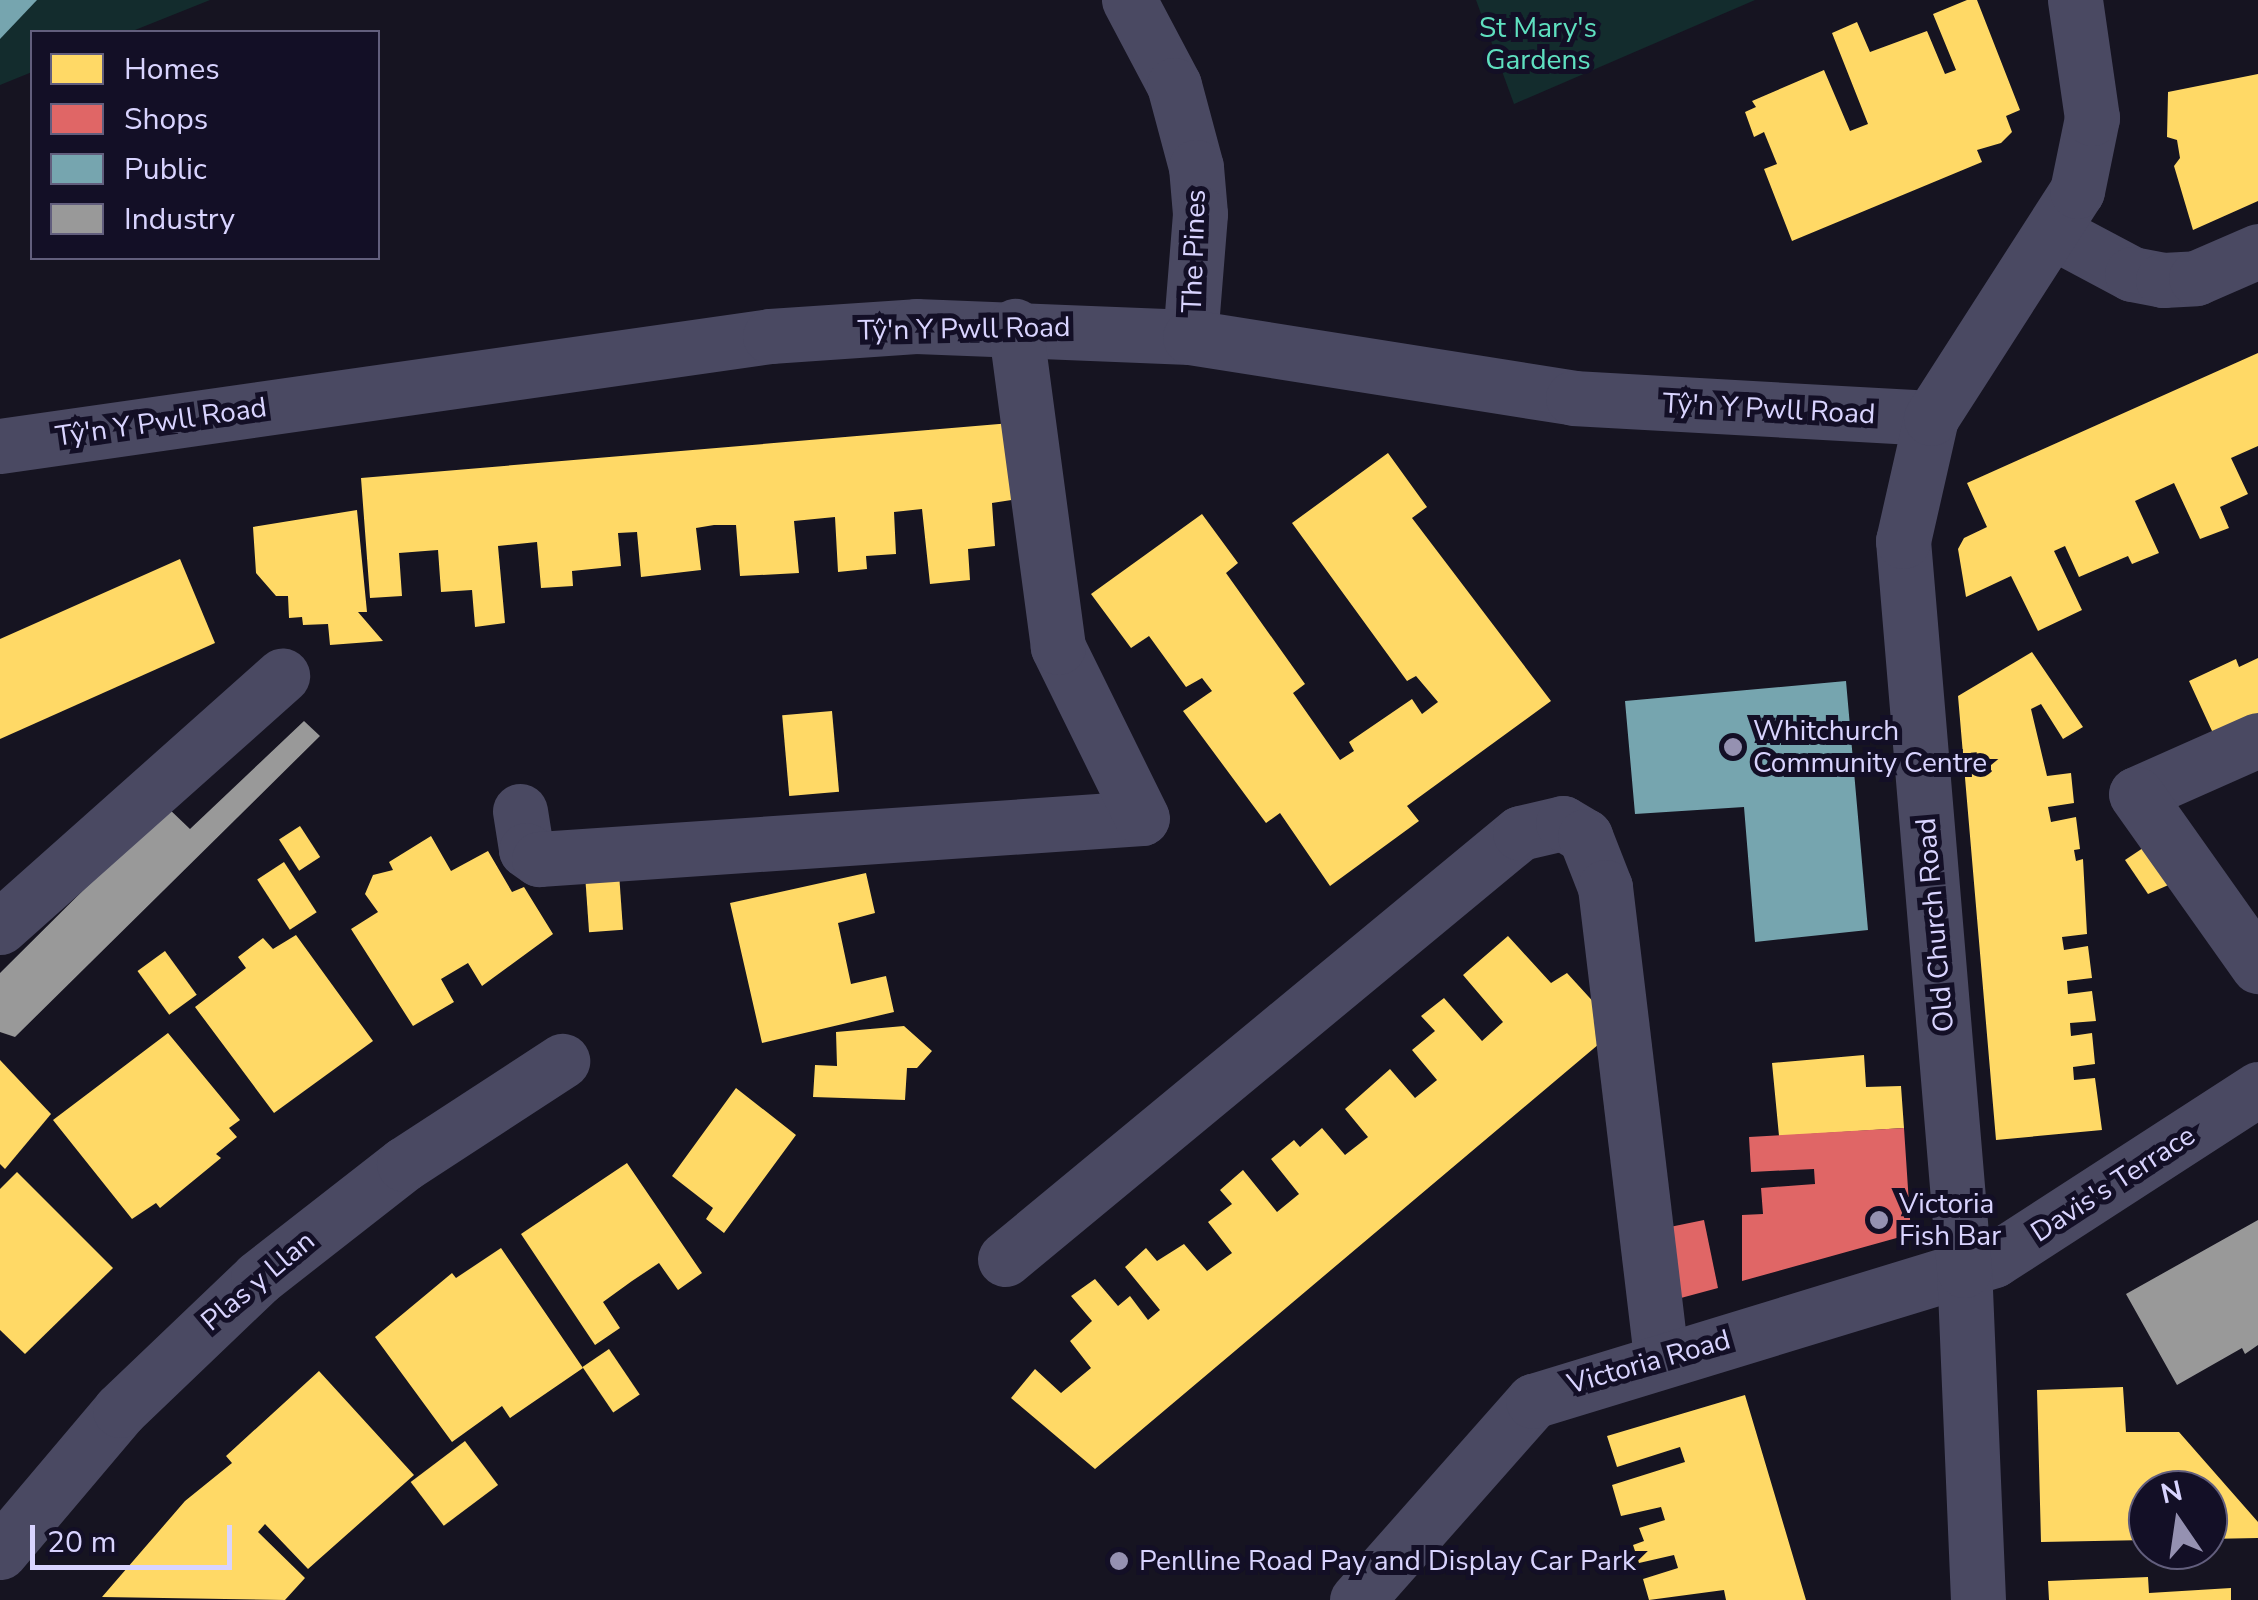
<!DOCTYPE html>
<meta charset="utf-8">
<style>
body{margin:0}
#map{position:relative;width:2258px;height:1600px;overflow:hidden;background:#161421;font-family:"Nunito Sans",sans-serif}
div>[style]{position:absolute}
.green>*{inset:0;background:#132c2d}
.homes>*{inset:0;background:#ffd966;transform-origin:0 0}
.shops>*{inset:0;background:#e06666}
.public>*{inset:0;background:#76a5af}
.industry>*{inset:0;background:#999}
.minor>*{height:55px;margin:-27.5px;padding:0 27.5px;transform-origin:27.5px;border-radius:27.5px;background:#4a4962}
.dots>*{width:28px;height:28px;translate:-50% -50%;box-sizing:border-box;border:5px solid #130f26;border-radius:50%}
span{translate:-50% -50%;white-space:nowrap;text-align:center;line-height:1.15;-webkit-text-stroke:10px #130f26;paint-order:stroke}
.park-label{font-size:28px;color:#5fe0c0}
.street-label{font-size:28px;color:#d9d4ff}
.poi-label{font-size:28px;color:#d9d4ff}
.left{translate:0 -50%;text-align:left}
.legend{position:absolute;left:30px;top:30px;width:350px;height:230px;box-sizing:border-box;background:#130f26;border:2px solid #625e7d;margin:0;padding:12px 18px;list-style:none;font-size:30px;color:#d9d4ff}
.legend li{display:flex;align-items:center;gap:20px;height:50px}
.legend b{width:50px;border:2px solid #625e7d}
.north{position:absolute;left:2128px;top:1470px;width:100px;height:100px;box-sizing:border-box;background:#130f26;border:2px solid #625e7d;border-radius:50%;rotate:347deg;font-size:28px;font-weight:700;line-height:40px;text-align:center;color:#d9d4ff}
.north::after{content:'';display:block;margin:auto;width:35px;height:45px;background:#9591b1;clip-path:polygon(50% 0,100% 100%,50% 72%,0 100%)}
.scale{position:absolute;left:30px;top:1525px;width:202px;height:45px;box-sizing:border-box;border:5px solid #d9d4ff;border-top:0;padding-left:12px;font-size:30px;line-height:35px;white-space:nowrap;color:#d9d4ff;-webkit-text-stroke:8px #130f26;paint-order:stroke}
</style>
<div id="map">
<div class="green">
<div style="clip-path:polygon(0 0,210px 0,130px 32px,32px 32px,32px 72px,0 85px)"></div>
<div style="clip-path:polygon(1476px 0,1755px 0,1514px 104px)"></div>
</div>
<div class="homes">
<div style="clip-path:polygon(1967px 0,1977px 0,2020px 110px,2006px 116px,2012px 132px,2001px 143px,1977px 150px,1982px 162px,1792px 241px,1764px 169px,1777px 164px,1764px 132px,1754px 137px,1745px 112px,1756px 107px,1752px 101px,1824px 70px,1850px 131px,1868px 124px,1832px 33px,1857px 22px,1870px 52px,1927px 31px,1945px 74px,1956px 70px,1933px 14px)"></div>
<div style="clip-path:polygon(2258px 74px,2258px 201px,2193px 230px,2174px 166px,2180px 158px,2177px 140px,2167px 137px,2168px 92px)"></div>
<div style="clip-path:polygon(2258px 353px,2258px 446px,2231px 458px,2248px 494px,2220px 507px,2229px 528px,2200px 539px,2174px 483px,2135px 501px,2159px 553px,2132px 564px,2128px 556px,2079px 577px,2065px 546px,2054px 551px,2082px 610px,2038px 631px,2011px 576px,1966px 597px,1958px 549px,1964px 538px,1987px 527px,1967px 483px)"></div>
<div style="clip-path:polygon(1011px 423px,1018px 499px,992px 503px,995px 546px,968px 549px,970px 580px,930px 584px,922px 509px,894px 512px,896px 554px,866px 556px,867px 569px,838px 572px,835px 517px,794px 521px,799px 573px,740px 576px,736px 525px,714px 525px,696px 528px,701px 570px,641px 577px,637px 532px,618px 533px,621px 566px,572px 571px,573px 586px,541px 588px,537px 542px,498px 546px,505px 623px,475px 627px,472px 590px,441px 592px,438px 550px,399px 553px,402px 596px,370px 598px,361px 478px)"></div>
<div style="clip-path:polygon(1388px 453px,1427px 507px,1412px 518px,1551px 701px,1407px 806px,1419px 821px,1330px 886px,1280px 813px,1266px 823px,1183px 711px,1212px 691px,1202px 678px,1186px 687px,1149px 636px,1131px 648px,1091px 594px,1202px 514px,1238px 563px,1226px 573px,1305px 684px,1293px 693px,1340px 760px,1354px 751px,1349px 742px,1412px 699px,1422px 714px,1438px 702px,1416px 676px,1407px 681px,1292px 523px)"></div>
<div style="clip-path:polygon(357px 510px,367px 612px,358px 612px,383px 641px,330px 645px,328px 624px,303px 625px,302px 617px,289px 618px,288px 596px,276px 596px,256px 573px,253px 527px)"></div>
<div style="clip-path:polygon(180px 559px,215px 643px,0 739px,0 639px)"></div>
<div style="clip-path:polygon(2032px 652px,2083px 727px,2063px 739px,2041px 704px,2031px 709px,2047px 776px,2071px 773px,2074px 803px,2048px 807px,2051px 822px,2076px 817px,2080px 849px,2074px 850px,2076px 861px,2083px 859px,2087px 934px,2062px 937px,2064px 950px,2088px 946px,2092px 978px,2067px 981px,2068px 994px,2092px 991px,2096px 1021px,2070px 1023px,2071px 1036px,2092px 1033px,2095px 1064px,2073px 1067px,2074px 1080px,2095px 1078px,2102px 1130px,1996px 1140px,1958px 696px)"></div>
<div style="clip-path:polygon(2258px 658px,2258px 725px,2218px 744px,2189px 681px,2236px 659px,2239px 667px)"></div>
<div style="left:832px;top:711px;width:81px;height:50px;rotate:85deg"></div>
<div style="left:300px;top:826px;width:37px;height:25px;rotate:57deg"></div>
<div style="clip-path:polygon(431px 836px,451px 871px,488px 851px,512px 892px,524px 887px,553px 934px,482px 986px,468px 963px,441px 979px,454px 1002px,413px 1026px,351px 929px,378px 912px,365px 894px,373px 875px,393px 870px,389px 862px)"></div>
<div style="clip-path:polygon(2155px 840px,2182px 879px,2148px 894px,2125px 860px)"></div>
<div style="left:284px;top:862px;width:60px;height:32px;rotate:57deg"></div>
<div style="left:619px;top:873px;width:57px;height:34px;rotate:86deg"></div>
<div style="clip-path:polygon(866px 873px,875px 913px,838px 923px,851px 984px,886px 976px,894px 1012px,762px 1043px,730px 903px)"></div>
<div style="clip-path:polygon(296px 935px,373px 1041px,274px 1113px,195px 1007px,246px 968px,238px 957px,263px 938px,273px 949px)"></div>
<div style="clip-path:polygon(1508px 936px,1551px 983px,1567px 973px,1609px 1019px,1612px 1033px,1095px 1469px,1011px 1398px,1035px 1369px,1061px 1393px,1091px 1368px,1070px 1341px,1092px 1321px,1071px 1296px,1095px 1279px,1118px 1306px,1130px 1296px,1148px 1320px,1160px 1310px,1125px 1267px,1146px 1248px,1157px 1261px,1184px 1244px,1207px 1271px,1232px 1253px,1208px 1222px,1232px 1204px,1220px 1190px,1243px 1170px,1277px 1212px,1299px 1194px,1271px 1159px,1294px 1140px,1300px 1147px,1322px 1128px,1345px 1155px,1368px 1137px,1345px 1109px,1390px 1069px,1415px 1098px,1437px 1080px,1412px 1050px,1435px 1031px,1421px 1016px,1444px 998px,1482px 1041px,1503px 1022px,1463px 975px)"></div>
<div style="left:165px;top:951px;width:54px;height:34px;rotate:54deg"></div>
<div style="clip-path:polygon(904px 1026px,932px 1051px,917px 1068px,907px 1068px,905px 1100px,813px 1097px,815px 1065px,837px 1066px,836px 1032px)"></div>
<div style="clip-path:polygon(168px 1033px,240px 1120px,229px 1128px,237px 1137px,216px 1154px,221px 1158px,160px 1208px,156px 1203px,132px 1219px,53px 1120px)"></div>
<div style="clip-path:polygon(1864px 1055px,1866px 1087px,1901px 1086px,1904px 1128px,1779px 1136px,1772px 1063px)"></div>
<div style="clip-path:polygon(0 1060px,51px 1114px,5px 1169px,0 1164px)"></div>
<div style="clip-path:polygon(736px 1088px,796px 1135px,724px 1233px,706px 1219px,713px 1208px,672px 1176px)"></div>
<div style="clip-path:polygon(627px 1163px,702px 1273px,678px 1290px,659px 1263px,632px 1281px,603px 1302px,620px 1328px,595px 1345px,521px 1234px)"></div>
<div style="clip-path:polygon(17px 1172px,113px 1268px,25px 1354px,0 1330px,0 1189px)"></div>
<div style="clip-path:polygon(501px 1248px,583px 1368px,510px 1418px,502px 1406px,452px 1442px,375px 1337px,452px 1273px,456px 1278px)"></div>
<div style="left:609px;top:1349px;width:55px;height:32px;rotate:56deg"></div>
<div style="clip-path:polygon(319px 1371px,414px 1475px,308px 1569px,265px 1524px,258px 1532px,305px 1578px,285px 1600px,102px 1597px,185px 1501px,232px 1463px,226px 1456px)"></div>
<div style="clip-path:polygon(2123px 1387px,2126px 1432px,2179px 1432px,2258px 1522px,2258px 1538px,2208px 1539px,2208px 1490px,2148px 1490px,2148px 1540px,2041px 1542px,2037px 1390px)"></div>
<div style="clip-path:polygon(1745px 1395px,1806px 1600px,1726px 1600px,1724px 1590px,1649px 1600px,1643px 1579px,1678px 1568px,1674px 1555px,1639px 1563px,1633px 1545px,1644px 1541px,1639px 1528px,1665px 1520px,1661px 1507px,1621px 1516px,1612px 1485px,1685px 1462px,1680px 1447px,1617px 1467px,1607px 1436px)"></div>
<div style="left:465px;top:1441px;width:55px;height:68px;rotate:53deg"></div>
<div style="clip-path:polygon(2148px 1577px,2149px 1593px,2231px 1588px,2231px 1600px,2049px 1600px,2048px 1581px)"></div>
</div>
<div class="shops">
<div style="clip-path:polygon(1904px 1128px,1911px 1234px,1742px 1281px,1742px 1215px,1763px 1214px,1761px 1188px,1815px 1184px,1814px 1169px,1751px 1172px,1749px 1137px)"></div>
<div style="clip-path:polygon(1704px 1220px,1718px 1288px,1666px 1302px,1660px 1229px)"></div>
</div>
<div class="public">
<div style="clip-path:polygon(0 0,37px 0,0 39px)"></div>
<div style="clip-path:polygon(1846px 681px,1868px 930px,1755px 942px,1744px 807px,1635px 814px,1625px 701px)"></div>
</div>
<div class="industry">
<div style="clip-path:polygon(304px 721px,320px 736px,15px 1037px,0 1032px,0 973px,167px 807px,190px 829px)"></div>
<div style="clip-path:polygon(2258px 1220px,2258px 1345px,2245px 1354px,2242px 1348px,2177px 1385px,2126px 1294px)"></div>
</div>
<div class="minor">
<div style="left:1129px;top:0;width:96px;rotate:62.1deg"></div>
<div style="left:1174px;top:85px;width:85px;rotate:75deg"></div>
<div style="left:1196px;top:167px;width:47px;rotate:85.1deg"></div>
<div style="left:1200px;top:214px;width:123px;rotate:94.6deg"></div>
<div style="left:2055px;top:233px;width:87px;rotate:28deg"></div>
<div style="left:2132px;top:274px;width:32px;rotate:11deg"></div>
<div style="left:2163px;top:280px;width:33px;rotate:-3deg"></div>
<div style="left:2196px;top:278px;width:68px;rotate:-23.5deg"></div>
<div style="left:0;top:446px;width:778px;rotate:-8.13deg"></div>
<div style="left:770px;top:336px;width:146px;rotate:-3.9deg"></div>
<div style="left:916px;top:326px;width:274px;rotate:2.3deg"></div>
<div style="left:1190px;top:337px;width:388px;rotate:9deg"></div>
<div style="left:1573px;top:398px;width:359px;rotate:3.2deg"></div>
<div style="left:2258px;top:740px;width:133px;rotate:156.1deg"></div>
<div style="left:2136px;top:794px;width:211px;rotate:54.7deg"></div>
<div style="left:520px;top:811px;width:39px;rotate:81deg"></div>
<div style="left:526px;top:850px;width:16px;rotate:35deg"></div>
<div style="left:539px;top:859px;width:604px;rotate:-3.89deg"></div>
<div style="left:1142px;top:818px;width:191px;rotate:-116.2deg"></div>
<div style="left:1058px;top:647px;width:324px;rotate:-97.6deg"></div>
<div style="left:0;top:927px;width:378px;rotate:-41.7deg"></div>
<div style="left:1005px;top:1259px;width:668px;rotate:-39.6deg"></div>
<div style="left:1520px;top:833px;width:44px;rotate:-13.1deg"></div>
<div style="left:1563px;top:823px;width:26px;rotate:31deg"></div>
<div style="left:1585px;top:836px;width:55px;rotate:68.6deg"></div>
<div style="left:1605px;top:887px;width:475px;rotate:83.2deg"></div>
<div style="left:0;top:1552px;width:186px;rotate:-49.8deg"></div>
<div style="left:120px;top:1410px;width:191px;rotate:-43.7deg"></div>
<div style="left:258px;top:1278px;width:185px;rotate:-38deg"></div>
<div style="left:404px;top:1164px;width:189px;rotate:-33.1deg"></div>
<div style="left:1357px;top:1600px;width:266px;rotate:-48.5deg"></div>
<div style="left:1533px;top:1401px;width:482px;rotate:-17deg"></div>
<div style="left:1994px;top:1260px;width:315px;rotate:-32.9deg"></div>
<div style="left:1978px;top:1600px;width:330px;rotate:-92.4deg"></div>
<div style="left:1964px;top:1270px;width:732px;rotate:-94.78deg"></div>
<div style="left:1903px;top:541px;width:126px;rotate:-77.2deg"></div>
<div style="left:1931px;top:418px;width:270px;rotate:-57.3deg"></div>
<div style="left:2077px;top:191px;width:75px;rotate:-78.4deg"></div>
<div style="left:2092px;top:118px;width:119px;rotate:-98.2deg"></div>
</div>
<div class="dots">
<div style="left:1733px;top:747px;background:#9591b1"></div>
<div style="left:1879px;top:1220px;background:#9591b1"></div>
<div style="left:1119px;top:1561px;background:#9591b1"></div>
</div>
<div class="park-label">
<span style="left:1538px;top:44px">St Mary's<br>Gardens</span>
</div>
<div class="street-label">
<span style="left:1194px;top:251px;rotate:-88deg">The Pines</span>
<span style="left:964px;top:329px;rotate:-1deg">Tŷ'n Y Pwll Road</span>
<span style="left:1769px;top:409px;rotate:3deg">Tŷ'n Y Pwll Road</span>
<span style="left:161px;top:422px;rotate:-8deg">Tŷ'n Y Pwll Road</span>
<span style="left:1935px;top:925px;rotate:-95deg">Old Church Road</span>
<span style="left:2113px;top:1184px;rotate:-33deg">Davis's Terrace</span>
<span style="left:258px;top:1281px;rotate:-40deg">Plas y Llan</span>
<span style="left:1649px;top:1362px;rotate:-16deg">Victoria Road</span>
</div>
<div class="poi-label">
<span class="left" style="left:1753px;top:747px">Whitchurch<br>Community Centre</span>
<span class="left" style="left:1899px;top:1220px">Victoria<br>Fish Bar</span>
<span class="left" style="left:1139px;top:1561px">Penlline Road Pay and Display Car Park</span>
</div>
<ul class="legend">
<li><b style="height:28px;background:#ffd966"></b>Homes</li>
<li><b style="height:28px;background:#e06666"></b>Shops</li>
<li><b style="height:28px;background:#76a5af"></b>Public</li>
<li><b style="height:28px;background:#999"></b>Industry</li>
</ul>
<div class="north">N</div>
<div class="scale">20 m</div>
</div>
